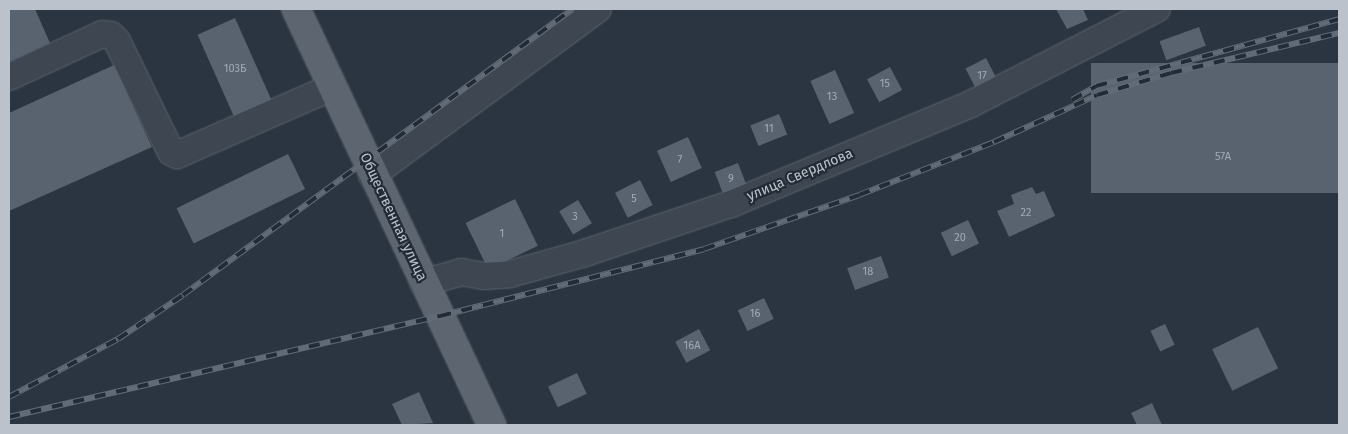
<!DOCTYPE html>
<meta charset="utf-8">
<style>
body{margin:0}
#map{position:relative;width:1348px;height:434px;overflow:hidden;background:#2a3541;font-family:"Fira Sans",sans-serif}
div>[style]{position:absolute}
.building>*{inset:0;background:#596370;transform-origin:0 0}
.roads{filter:drop-shadow(0 0 1px #5c656e) drop-shadow(0 0 1px #5c656e)}
.minor>*{height:26px;margin:-13px;padding:0 13px;transform-origin:13px;border-radius:13px;background:#3e4751}
.major>*{height:28px;margin:-14px;padding:0 14px;transform-origin:14px;border-radius:14px;background:#5d6670}
.rail>*{height:5.5px;margin-top:-2.75px;transform-origin:0;background:repeating-linear-gradient(90deg,#232c36 0 11px,#616b77 0 22px);box-sizing:border-box;border-block:1px solid #616b77}
span{translate:-50% -50%;white-space:nowrap;text-align:center;line-height:1.15;-webkit-text-stroke:4.5px #232c36;paint-order:stroke}
.number-label{font-size:11px;color:#a2aab4}
.number-label span{-webkit-text-stroke-width:0}
.street-label{font-size:14px;color:#bbc2cb}
.frame{position:absolute;inset:0;border:10px solid #bbc2cb;pointer-events:none}
</style>
<div id="map">
<div class="building">
<div style="clip-path:polygon(9px 9px,35px 9px,50px 43px,9px 62px)"></div>
<div style="clip-path:polygon(1056px 9px,1083px 9px,1088px 20px,1067px 29px)"></div>
<div style="left:235px;top:18px;width:93px;height:41px;rotate:66deg"></div>
<div style="left:1199px;top:27px;width:20px;height:42px;rotate:70deg"></div>
<div style="left:986px;top:58px;width:29px;height:23px;rotate:63deg"></div>
<div style="left:1339px;top:63px;width:130px;height:248px;rotate:90deg"></div>
<div style="clip-path:polygon(114px 65px,152px 147px,9px 211px,9px 113px)"></div>
<div style="left:890px;top:67px;width:26px;height:26px;rotate:62deg"></div>
<div style="left:835px;top:70px;width:47px;height:27px;rotate:66deg"></div>
<div style="left:779px;top:114px;width:22px;height:31px;rotate:68deg"></div>
<div style="left:688px;top:137px;width:34px;height:34px;rotate:66deg"></div>
<div style="left:288px;top:154px;width:39px;height:124px;rotate:64deg"></div>
<div style="left:738px;top:163px;width:26px;height:25px;rotate:69deg"></div>
<div style="left:640px;top:180px;width:28px;height:28px;rotate:63deg"></div>
<div style="clip-path:polygon(1032px 187px,1036px 194px,1044px 191px,1055px 216px,1009px 237px,997px 211px,1014px 204px,1011px 195px)"></div>
<div style="left:515px;top:199px;width:52px;height:55px;rotate:64deg"></div>
<div style="left:578px;top:200px;width:27px;height:22px;rotate:59deg"></div>
<div style="left:968px;top:220px;width:26px;height:30px;rotate:65deg"></div>
<div style="left:881px;top:256px;width:23px;height:36px;rotate:70deg"></div>
<div style="left:764px;top:298px;width:23px;height:29px;rotate:65deg"></div>
<div style="left:1165px;top:324px;width:23px;height:16px;rotate:65deg"></div>
<div style="left:1258px;top:327px;width:46px;height:51px;rotate:64deg"></div>
<div style="left:699px;top:329px;width:24px;height:27px;rotate:62deg"></div>
<div style="left:577px;top:373px;width:23px;height:32px;rotate:65deg"></div>
<div style="clip-path:polygon(419px 392px,433px 423px,402px 425px,392px 404px)"></div>
<div style="clip-path:polygon(1152px 403px,1162px 425px,1137px 425px,1131px 413px)"></div>
</div>
<div class="roads">
<div class="minor">
<div style="left:9px;top:77px;width:102px;rotate:-24.8deg"></div>
<div style="left:102px;top:34px;width:9px;rotate:6deg"></div>
<div style="left:111px;top:35px;width:8px;rotate:45deg"></div>
<div style="left:117px;top:41px;width:123px;rotate:64.1deg"></div>
<div style="left:171px;top:152px;width:7px;rotate:27deg"></div>
<div style="left:177px;top:155px;width:170px;rotate:-23.6deg"></div>
<div style="left:372px;top:175px;width:280px;rotate:-36.3deg"></div>
<div style="left:423px;top:283px;width:40px;rotate:-16deg"></div>
<div style="left:461px;top:272px;width:23px;rotate:10deg"></div>
<div style="left:484px;top:276px;width:26px;rotate:-4deg"></div>
<div style="left:510px;top:274px;width:78px;rotate:-15.6deg"></div>
<div style="left:585px;top:253px;width:154px;rotate:-18.6deg"></div>
<div style="left:731px;top:204px;width:258px;rotate:-22.6deg"></div>
<div style="left:969px;top:105px;width:211px;rotate:-27.1deg"></div>
</div>
<div class="major">
<div style="left:296px;top:9px;width:460px;rotate:64.8deg"></div>
</div>
</div>
<div class="rail">
<div style="left:1072px;top:100px;width:28px;rotate:-30deg"></div>
<div style="left:1096px;top:86px;width:252px;rotate:-15.4deg"></div>
<div style="left:9px;top:397px;width:123px;rotate:-28deg"></div>
<div style="left:118px;top:339px;width:78px;rotate:-34.1deg"></div>
<div style="left:183px;top:295px;width:483px;rotate:-36.3deg"></div>
<div style="left:9px;top:417px;width:443px;rotate:-13.2deg"></div>
<div style="left:440px;top:316px;width:272px;rotate:-14.2deg"></div>
<div style="left:704px;top:249px;width:164px;rotate:-19.2deg"></div>
<div style="left:859px;top:195px;width:145px;rotate:-21.4deg"></div>
<div style="left:994px;top:142px;width:113px;rotate:-24.5deg"></div>
<div style="left:1097px;top:95px;width:77px;rotate:-16.6deg"></div>
<div style="left:1171px;top:73px;width:173px;rotate:-13.4deg"></div>
</div>
<div class="number-label">
<span style="left:235px;top:69px">103Б</span>
<span style="left:982px;top:76px">17</span>
<span style="left:885px;top:84px">15</span>
<span style="left:832px;top:97px">13</span>
<span style="left:769px;top:129px">11</span>
<span style="left:1223px;top:157px">57А</span>
<span style="left:680px;top:160px">7</span>
<span style="left:731px;top:179px">9</span>
<span style="left:634px;top:199px">5</span>
<span style="left:1026px;top:213px">22</span>
<span style="left:575px;top:217px">3</span>
<span style="left:502px;top:234px">1</span>
<span style="left:960px;top:238px">20</span>
<span style="left:868px;top:272px">18</span>
<span style="left:755px;top:314px">16</span>
<span style="left:692px;top:346px">16А</span>
</div>
<div class="street-label">
<span style="left:800px;top:175px;rotate:-23deg">улица Свердлова</span>
<span style="left:393px;top:217px;rotate:65deg">Общественная улица</span>
</div>
<div class="frame"></div>
</div>
